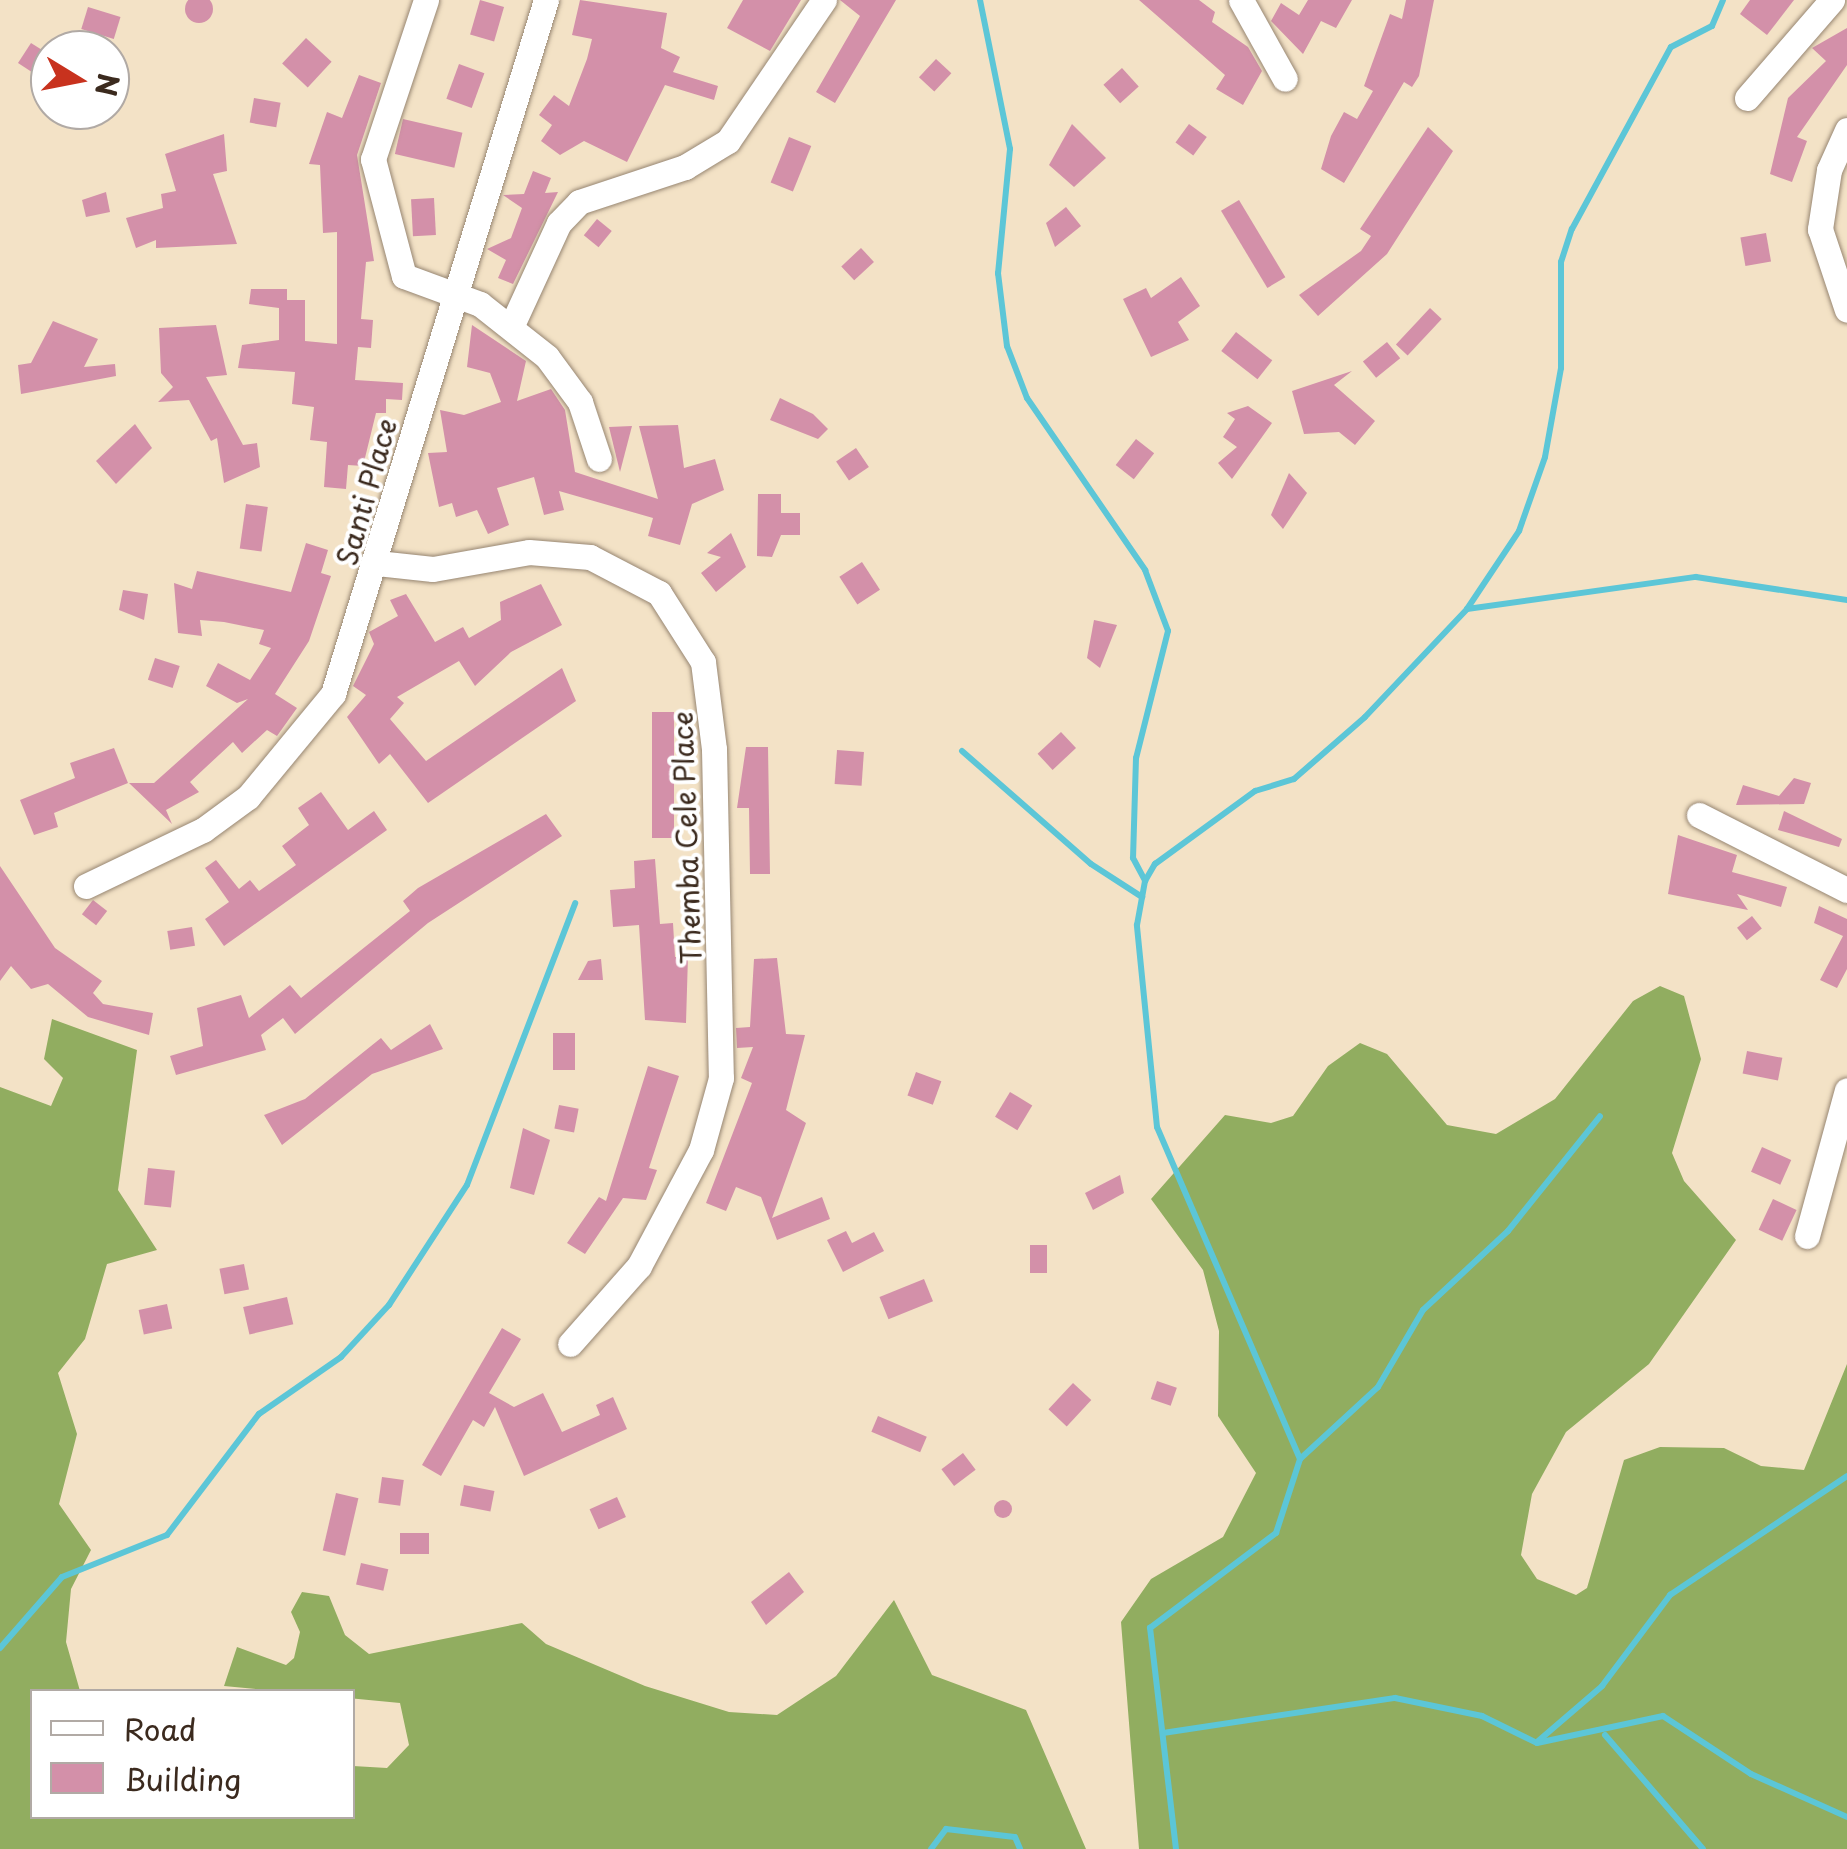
<!DOCTYPE html>
<style>
body{margin:0}
#map{position:relative;width:1847px;height:1849px;overflow:hidden;background:#f3e2c6;font-family:"Playpen Sans",sans-serif}
div>[style]{position:absolute}
.forest>*{inset:0;background:#91ad60}
.stream>*{height:6px;margin:-3px;padding:0 3px;transform-origin:3px;border-radius:3px;background:#5cc6d7}
.building>*{inset:0;background:#d390a9;transform-origin:0 0}
.round{border-radius:50%}
.roads{filter:drop-shadow(0 0 2px #978672) drop-shadow(0 0 2px #978672)}
.minor>*{height:25px;margin:-12.5px;padding:0 12.5px;transform-origin:12.5px;border-radius:12.5px;background:#fff}
span{translate:-50% -50%;white-space:nowrap;text-align:center;line-height:1.15;-webkit-text-stroke:8px #fff;paint-order:stroke}
.street-label{font-size:28px;color:#3b2a1e}
.legend{position:absolute;left:30px;top:1689px;width:325px;height:130px;box-sizing:border-box;background:#fff;border:2px solid #b1aaa5;margin:0;padding:12px 18px;list-style:none;font-size:30px;color:#3b2a1e}
.legend li{display:flex;align-items:center;gap:20px;height:50px}
.legend b{width:50px;border:2px solid #b1aaa5}
.north{position:absolute;left:30px;top:30px;width:100px;height:100px;box-sizing:border-box;background:#fff;border:2px solid #b1aaa5;border-radius:50%;rotate:100deg;font-size:28px;font-weight:700;line-height:40px;text-align:center;color:#3b2a1e}
.north::after{content:'';display:block;margin:auto;width:35px;height:45px;background:#c8321e;clip-path:polygon(50% 0,100% 100%,50% 72%,0 100%)}
</style>
<div id="map">
<div class="forest">
<div style="clip-path:polygon(1660px 986px,1684px 996px,1701px 1059px,1672px 1153px,1684px 1181px,1736px 1240px,1649px 1364px,1566px 1432px,1532px 1494px,1521px 1555px,1537px 1579px,1576px 1595px,1587px 1588px,1624px 1460px,1660px 1447px,1724px 1448px,1761px 1466px,1804px 1470px,1847px 1364px,1847px 1849px,1139px 1849px,1121px 1622px,1151px 1579px,1223px 1537px,1256px 1473px,1218px 1416px,1219px 1331px,1203px 1270px,1151px 1199px,1225px 1115px,1271px 1123px,1293px 1116px,1328px 1066px,1360px 1043px,1387px 1054px,1447px 1125px,1496px 1134px,1555px 1099px,1633px 1001px)"></div>
<div style="clip-path:polygon(52px 1019px,137px 1050px,118px 1190px,157px 1250px,107px 1264px,85px 1339px,58px 1373px,77px 1434px,59px 1504px,91px 1550px,71px 1589px,66px 1642px,80px 1691px,32px 1692px,32px 1816px,352px 1816px,353px 1766px,387px 1768px,409px 1745px,400px 1703px,224px 1686px,237px 1647px,286px 1665px,294px 1658px,300px 1632px,291px 1612px,302px 1592px,329px 1596px,345px 1635px,369px 1654px,522px 1623px,546px 1644px,645px 1686px,729px 1712px,777px 1715px,836px 1676px,894px 1600px,932px 1675px,1026px 1710px,1086px 1849px,0 1849px,0 1087px,51px 1106px,63px 1078px,44px 1059px)"></div>
</div>
<div class="stream">
<div style="left:980px;top:0;width:152px;rotate:78.6deg"></div>
<div style="left:1010px;top:149px;width:125px;rotate:95.5deg"></div>
<div style="left:998px;top:273px;width:74px;rotate:83deg"></div>
<div style="left:1007px;top:346px;width:56px;rotate:69deg"></div>
<div style="left:1027px;top:398px;width:209px;rotate:55.5deg"></div>
<div style="left:1145px;top:570px;width:65px;rotate:69.3deg"></div>
<div style="left:1168px;top:631px;width:131px;rotate:104.1deg"></div>
<div style="left:1136px;top:758px;width:100px;rotate:91.7deg"></div>
<div style="left:1133px;top:858px;width:26px;rotate:62deg"></div>
<div style="left:1467px;top:609px;width:231px;rotate:-8deg"></div>
<div style="left:1696px;top:577px;width:153px;rotate:8.7deg"></div>
<div style="left:962px;top:751px;width:171px;rotate:41.2deg"></div>
<div style="left:1091px;top:864px;width:61px;rotate:32.9deg"></div>
<div style="left:1300px;top:1459px;width:106px;rotate:-42.7deg"></div>
<div style="left:1378px;top:1387px;width:89px;rotate:-59.7deg"></div>
<div style="left:1423px;top:1310px;width:116px;rotate:-42.9deg"></div>
<div style="left:1508px;top:1231px;width:147px;rotate:-51.3deg"></div>
<div style="left:0;top:1648px;width:94px;rotate:-48.9deg"></div>
<div style="left:62px;top:1577px;width:113px;rotate:-21.8deg"></div>
<div style="left:167px;top:1535px;width:152px;rotate:-52.8deg"></div>
<div style="left:259px;top:1414px;width:100px;rotate:-34.8deg"></div>
<div style="left:341px;top:1357px;width:71px;rotate:-47.3deg"></div>
<div style="left:389px;top:1305px;width:143px;rotate:-57deg"></div>
<div style="left:467px;top:1185px;width:302px;rotate:-69deg"></div>
<div style="left:1163px;top:1733px;width:235px;rotate:-8.6deg"></div>
<div style="left:1395px;top:1698px;width:89px;rotate:11.7deg"></div>
<div style="left:1482px;top:1716px;width:61px;rotate:26.1deg"></div>
<div style="left:1537px;top:1743px;width:129px;rotate:-12.1deg"></div>
<div style="left:1663px;top:1716px;width:105px;rotate:33.4deg"></div>
<div style="left:1751px;top:1774px;width:105px;rotate:24.1deg"></div>
<div style="left:1605px;top:1735px;width:150px;rotate:49.3deg"></div>
<div style="left:1537px;top:1742px;width:86px;rotate:-40.7deg"></div>
<div style="left:1602px;top:1686px;width:114px;rotate:-53.2deg"></div>
<div style="left:1670px;top:1595px;width:213px;rotate:-33.9deg"></div>
<div style="left:931px;top:1849px;width:25px;rotate:-53deg"></div>
<div style="left:946px;top:1829px;width:69px;rotate:6.6deg"></div>
<div style="left:1015px;top:1837px;width:13px;rotate:67deg"></div>
<div style="left:1176px;top:1849px;width:223px;rotate:-96.7deg"></div>
<div style="left:1150px;top:1628px;width:158px;rotate:-37deg"></div>
<div style="left:1276px;top:1533px;width:78px;rotate:-72deg"></div>
<div style="left:1300px;top:1459px;width:361px;rotate:-113.3deg"></div>
<div style="left:1157px;top:1127px;width:203px;rotate:-95.7deg"></div>
<div style="left:1137px;top:925px;width:45px;rotate:-79.7deg"></div>
<div style="left:1145px;top:881px;width:20px;rotate:-60deg"></div>
<div style="left:1155px;top:864px;width:124px;rotate:-36.1deg"></div>
<div style="left:1255px;top:791px;width:41px;rotate:-17.1deg"></div>
<div style="left:1294px;top:779px;width:94px;rotate:-41.1deg"></div>
<div style="left:1365px;top:717px;width:149px;rotate:-46.6deg"></div>
<div style="left:1467px;top:609px;width:94px;rotate:-56.3deg"></div>
<div style="left:1519px;top:531px;width:78px;rotate:-70.6deg"></div>
<div style="left:1545px;top:457px;width:90px;rotate:-79.8deg"></div>
<div style="left:1561px;top:368px;width:106px;rotate:-90deg"></div>
<div style="left:1561px;top:262px;width:35px;rotate:-72deg"></div>
<div style="left:1572px;top:229px;width:207px;rotate:-61.5deg"></div>
<div style="left:1671px;top:47px;width:46px;rotate:-27.1deg"></div>
<div style="left:1712px;top:26px;width:28px;rotate:-67deg"></div>
</div>
<div class="building">
<div class="round" style="left:185px;top:-5px;width:28px;height:28px"></div>
<div style="left:480px;top:0;width:25px;height:36px;rotate:16deg"></div>
<div style="clip-path:polygon(580px 0,667px 13px,661px 48px,680px 57px,673px 72px,718px 86px,714px 100px,665px 85px,627px 162px,584px 141px,560px 155px,541px 141px,552px 125px,539px 115px,554px 95px,569px 106px,587px 59px,592px 39px,572px 35px)"></div>
<div style="clip-path:polygon(743px 0,801px 0,770px 51px,727px 28px)"></div>
<div style="clip-path:polygon(840px 0,896px 0,835px 103px,816px 92px,860px 16px)"></div>
<div style="clip-path:polygon(1139px 0,1199px 0,1215px 12px,1212px 22px,1248px 47px,1262px 71px,1243px 105px,1216px 89px,1225px 75px)"></div>
<div style="clip-path:polygon(1308px 0,1352px 0,1336px 28px,1321px 21px,1303px 54px,1271px 21px,1281px 3px,1299px 15px)"></div>
<div style="clip-path:polygon(1406px 0,1434px 0,1419px 76px,1412px 87px,1404px 82px,1344px 183px,1321px 169px,1331px 136px,1344px 112px,1357px 119px,1373px 91px,1364px 86px,1390px 14px,1402px 19px)"></div>
<div style="clip-path:polygon(1750px 0,1794px 0,1767px 35px,1740px 14px)"></div>
<div style="left:88px;top:7px;width:34px;height:23px;rotate:17deg"></div>
<div style="clip-path:polygon(1847px 28px,1847px 65px,1797px 137px,1807px 141px,1792px 182px,1770px 174px,1788px 98px,1826px 61px,1812px 48px)"></div>
<div style="left:306px;top:38px;width:35px;height:35px;rotate:43deg"></div>
<div style="clip-path:polygon(31px 43px,50px 55px,41px 78px,18px 63px)"></div>
<div style="left:936px;top:59px;width:21px;height:25px;rotate:43deg"></div>
<div style="left:459px;top:64px;width:27px;height:37px;rotate:20deg"></div>
<div style="left:1122px;top:68px;width:25px;height:25px;rotate:48deg"></div>
<div style="clip-path:polygon(359px 75px,381px 83px,357px 155px,374px 261px,366px 262px,361px 319px,373px 320px,371px 348px,358px 347px,355px 380px,403px 383px,402px 400px,386px 399px,386px 413px,376px 413px,363px 466px,348px 465px,346px 489px,324px 487px,327px 442px,310px 440px,314px 407px,292px 404px,295px 372px,238px 368px,242px 345px,279px 340px,279px 308px,249px 304px,251px 289px,287px 289px,287px 300px,305px 300px,305px 341px,337px 344px,337px 232px,323px 233px,320px 165px,309px 164px,327px 112px,342px 118px)"></div>
<div style="left:254px;top:98px;width:27px;height:25px;rotate:10deg"></div>
<div style="left:403px;top:119px;width:61px;height:36px;rotate:13deg"></div>
<div style="clip-path:polygon(1072px 124px,1106px 158px,1074px 187px,1049px 165px)"></div>
<div style="left:1189px;top:124px;width:22px;height:23px;rotate:36deg"></div>
<div style="clip-path:polygon(1428px 127px,1453px 151px,1387px 254px,1318px 316px,1299px 295px,1361px 251px,1371px 236px,1360px 229px)"></div>
<div style="clip-path:polygon(224px 134px,227px 171px,213px 174px,237px 244px,156px 248px,156px 240px,136px 248px,126px 218px,163px 208px,161px 194px,176px 191px,165px 154px)"></div>
<div style="left:789px;top:137px;width:24px;height:49px;rotate:22deg"></div>
<div style="clip-path:polygon(533px 171px,551px 178px,545px 193px,558px 192px,513px 284px,498px 278px,506px 260px,487px 249px,511px 238px,522px 208px,503px 195px,524px 194px)"></div>
<div style="clip-path:polygon(106px 192px,110px 212px,86px 217px,82px 200px)"></div>
<div style="left:434px;top:198px;width:37px;height:23px;rotate:87deg"></div>
<div style="left:1239px;top:200px;width:90px;height:21px;rotate:59deg"></div>
<div style="clip-path:polygon(1066px 207px,1081px 226px,1055px 247px,1046px 223px)"></div>
<div style="left:597px;top:219px;width:19px;height:21px;rotate:39deg"></div>
<div style="left:1766px;top:233px;width:29px;height:26px;rotate:80deg"></div>
<div style="left:861px;top:248px;width:19px;height:27px;rotate:47deg"></div>
<div style="clip-path:polygon(1181px 277px,1200px 306px,1178px 322px,1189px 340px,1151px 357px,1123px 299px,1146px 288px,1151px 298px)"></div>
<div style="left:1430px;top:308px;width:16px;height:50px;rotate:43deg"></div>
<div style="clip-path:polygon(53px 321px,98px 339px,84px 367px,115px 364px,116px 376px,21px 394px,18px 365px,31px 363px)"></div>
<div style="clip-path:polygon(216px 325px,227px 375px,206px 377px,243px 445px,257px 443px,260px 467px,224px 483px,217px 438px,211px 441px,189px 400px,158px 402px,173px 387px,161px 373px,159px 328px)"></div>
<div style="clip-path:polygon(472px 325px,526px 361px,517px 401px,551px 389px,565px 410px,575px 472px,658px 499px,639px 426px,678px 425px,684px 468px,715px 459px,724px 490px,692px 504px,680px 545px,648px 536px,653px 518px,559px 491px,564px 510px,544px 515px,534px 477px,497px 488px,509px 525px,488px 534px,477px 510px,456px 517px,452px 503px,439px 507px,428px 453px,447px 452px,440px 410px,464px 415px,501px 402px,490px 373px,467px 367px)"></div>
<div style="left:1236px;top:332px;width:46px;height:24px;rotate:38deg"></div>
<div style="left:1387px;top:342px;width:21px;height:31px;rotate:51deg"></div>
<div style="clip-path:polygon(1352px 371px,1334px 385px,1375px 421px,1355px 445px,1339px 432px,1304px 434px,1292px 391px)"></div>
<div style="clip-path:polygon(780px 398px,813px 414px,828px 429px,818px 439px,770px 420px)"></div>
<div style="clip-path:polygon(1248px 406px,1272px 423px,1232px 479px,1218px 463px,1237px 447px,1223px 437px,1235px 419px,1227px 413px)"></div>
<div style="clip-path:polygon(135px 424px,152px 448px,116px 484px,96px 461px)"></div>
<div style="clip-path:polygon(632px 426px,620px 472px,609px 427px)"></div>
<div style="left:1136px;top:439px;width:23px;height:33px;rotate:38deg"></div>
<div style="left:856px;top:448px;width:23px;height:24px;rotate:56deg"></div>
<div style="clip-path:polygon(1289px 473px,1307px 493px,1283px 529px,1271px 515px)"></div>
<div style="clip-path:polygon(758px 494px,781px 494px,781px 513px,800px 513px,800px 535px,781px 535px,772px 557px,757px 556px)"></div>
<div style="left:246px;top:504px;width:22px;height:45px;rotate:8deg"></div>
<div style="clip-path:polygon(731px 533px,746px 567px,716px 592px,701px 573px,721px 557px,707px 553px)"></div>
<div style="clip-path:polygon(306px 543px,328px 550px,321px 573px,331px 576px,309px 641px,275px 694px,297px 708px,277px 736px,267px 730px,242px 753px,233px 742px,205px 768px,190px 782px,199px 792px,166px 810px,172px 824px,129px 783px,154px 783px,248px 699px,237px 703px,206px 686px,218px 663px,250px 680px,271px 648px,259px 644px,264px 630px,224px 622px,200px 620px,202px 636px,178px 633px,174px 583px,192px 589px,197px 571px,291px 592px)"></div>
<div style="left:862px;top:562px;width:33px;height:27px;rotate:57deg"></div>
<div style="clip-path:polygon(541px 584px,562px 625px,511px 652px,475px 686px,459px 661px,397px 697px,404px 703px,390px 719px,426px 761px,562px 668px,576px 701px,428px 803px,390px 754px,379px 764px,347px 717px,366px 695px,353px 686px,374px 644px,369px 632px,398px 616px,390px 600px,406px 594px,435px 642px,463px 627px,469px 638px,501px 620px,500px 602px)"></div>
<div style="clip-path:polygon(123px 590px,148px 594px,144px 620px,119px 610px)"></div>
<div style="clip-path:polygon(1094px 620px,1117px 625px,1100px 668px,1087px 658px)"></div>
<div style="left:155px;top:658px;width:26px;height:23px;rotate:18deg"></div>
<div style="left:652px;top:712px;width:22px;height:126px"></div>
<div style="left:1061px;top:732px;width:22px;height:32px;rotate:47deg"></div>
<div style="clip-path:polygon(746px 747px,768px 747px,770px 874px,750px 874px,749px 808px,737px 808px)"></div>
<div style="clip-path:polygon(114px 748px,128px 783px,54px 813px,58px 827px,34px 835px,20px 800px,75px 778px,70px 763px)"></div>
<div style="left:837px;top:750px;width:27px;height:34px;rotate:4deg"></div>
<div style="clip-path:polygon(1794px 778px,1811px 783px,1804px 804px,1736px 805px,1743px 785px,1779px 796px)"></div>
<div style="clip-path:polygon(321px 792px,348px 830px,374px 811px,387px 830px,224px 946px,205px 919px,229px 902px,205px 868px,216px 860px,239px 889px,250px 880px,259px 891px,296px 865px,282px 846px,309px 825px,298px 808px)"></div>
<div style="clip-path:polygon(1784px 811px,1842px 839px,1839px 847px,1778px 830px)"></div>
<div style="clip-path:polygon(546px 814px,562px 836px,428px 923px,295px 1034px,283px 1018px,261px 1035px,266px 1050px,176px 1075px,170px 1056px,203px 1046px,197px 1008px,241px 995px,249px 1018px,290px 985px,301px 998px,410px 911px,403px 901px,418px 888px)"></div>
<div style="clip-path:polygon(1678px 835px,1737px 855px,1732px 872px,1787px 887px,1781px 907px,1737px 894px,1748px 910px,1668px 894px)"></div>
<div style="clip-path:polygon(655px 859px,660px 924px,673px 923px,675px 957px,688px 956px,686px 1023px,645px 1020px,639px 925px,613px 927px,610px 890px,635px 888px,634px 861px)"></div>
<div style="clip-path:polygon(0 866px,55px 948px,102px 981px,93px 993px,103px 1004px,153px 1013px,149px 1035px,88px 1017px,48px 984px,31px 989px,11px 966px,0 981px)"></div>
<div style="left:93px;top:900px;width:18px;height:18px;rotate:38deg"></div>
<div style="clip-path:polygon(1819px 906px,1847px 919px,1847px 969px,1837px 988px,1820px 980px,1843px 936px,1814px 923px)"></div>
<div style="left:1752px;top:916px;width:16px;height:19px;rotate:52deg"></div>
<div style="left:192px;top:927px;width:19px;height:25px;rotate:81deg"></div>
<div style="clip-path:polygon(777px 958px,786px 1034px,805px 1035px,786px 1110px,806px 1123px,772px 1218px,822px 1197px,830px 1219px,777px 1240px,761px 1197px,736px 1187px,726px 1211px,706px 1203px,752px 1083px,741px 1078px,753px 1047px,737px 1048px,736px 1028px,750px 1027px,754px 959px)"></div>
<div style="clip-path:polygon(601px 959px,603px 980px,578px 980px,588px 961px)"></div>
<div style="clip-path:polygon(430px 1024px,443px 1049px,372px 1074px,282px 1145px,264px 1115px,305px 1099px,381px 1038px,391px 1050px)"></div>
<div style="left:553px;top:1033px;width:22px;height:37px"></div>
<div style="left:1747px;top:1051px;width:36px;height:23px;rotate:11deg"></div>
<div style="clip-path:polygon(648px 1066px,679px 1076px,649px 1168px,657px 1170px,646px 1200px,623px 1198px,585px 1254px,567px 1243px,599px 1197px,606px 1201px)"></div>
<div style="left:916px;top:1072px;width:27px;height:25px;rotate:20deg"></div>
<div style="left:1010px;top:1092px;width:26px;height:29px;rotate:31deg"></div>
<div style="left:559px;top:1105px;width:20px;height:24px;rotate:11deg"></div>
<div style="clip-path:polygon(523px 1128px,550px 1140px,534px 1195px,510px 1188px)"></div>
<div style="left:1762px;top:1147px;width:32px;height:27px;rotate:24deg"></div>
<div style="left:148px;top:1168px;width:27px;height:37px;rotate:6deg"></div>
<div style="clip-path:polygon(1120px 1175px,1124px 1193px,1093px 1210px,1085px 1193px)"></div>
<div style="left:1773px;top:1199px;width:26px;height:34px;rotate:25deg"></div>
<div style="clip-path:polygon(846px 1231px,852px 1243px,874px 1232px,884px 1251px,843px 1272px,827px 1240px)"></div>
<div style="left:1030px;top:1245px;width:17px;height:28px"></div>
<div style="left:244px;top:1264px;width:26px;height:25px;rotate:79deg"></div>
<div style="left:924px;top:1279px;width:24px;height:48px;rotate:68deg"></div>
<div style="left:287px;top:1297px;width:28px;height:45px;rotate:77deg"></div>
<div style="left:167px;top:1304px;width:25px;height:29px;rotate:78deg"></div>
<div style="clip-path:polygon(502px 1328px,521px 1339px,489px 1393px,514px 1407px,543px 1393px,562px 1432px,600px 1415px,596px 1405px,613px 1397px,627px 1429px,524px 1476px,495px 1407px,484px 1427px,473px 1420px,441px 1476px,422px 1465px)"></div>
<div style="left:1157px;top:1381px;width:21px;height:19px;rotate:19deg"></div>
<div style="left:1073px;top:1383px;width:25px;height:36px;rotate:43deg"></div>
<div style="left:878px;top:1416px;width:53px;height:17px;rotate:23deg"></div>
<div style="left:963px;top:1453px;width:21px;height:27px;rotate:53deg"></div>
<div style="left:382px;top:1477px;width:22px;height:26px;rotate:8deg"></div>
<div style="left:464px;top:1485px;width:31px;height:21px;rotate:11deg"></div>
<div style="left:336px;top:1493px;width:23px;height:59px;rotate:13deg"></div>
<div style="left:617px;top:1497px;width:22px;height:30px;rotate:66deg"></div>
<div class="round" style="left:994px;top:1500px;width:18px;height:18px"></div>
<div style="left:400px;top:1533px;width:29px;height:21px"></div>
<div style="left:361px;top:1563px;width:28px;height:22px;rotate:13deg"></div>
<div style="clip-path:polygon(789px 1572px,804px 1592px,766px 1625px,751px 1602px)"></div>
</div>
<div class="roads">
<div class="minor">
<div style="left:426px;top:0;width:168px;rotate:108.4deg"></div>
<div style="left:373px;top:159px;width:121px;rotate:75.2deg"></div>
<div style="left:404px;top:276px;width:81px;rotate:20.2deg"></div>
<div style="left:480px;top:304px;width:85px;rotate:38.3deg"></div>
<div style="left:547px;top:357px;width:56px;rotate:53.7deg"></div>
<div style="left:580px;top:402px;width:60px;rotate:71.6deg"></div>
<div style="left:1241px;top:0;width:90px;rotate:60.9deg"></div>
<div style="left:1747px;top:98px;width:130px;rotate:-49.1deg"></div>
<div style="left:1847px;top:130px;width:44px;rotate:114.2deg"></div>
<div style="left:1829px;top:170px;width:60px;rotate:98.7deg"></div>
<div style="left:1820px;top:229px;width:85px;rotate:71.6deg"></div>
<div style="left:512px;top:325px;width:112px;rotate:-65.3deg"></div>
<div style="left:559px;top:223px;width:29px;rotate:-46deg"></div>
<div style="left:579px;top:202px;width:112px;rotate:-18.3deg"></div>
<div style="left:685px;top:167px;width:50px;rotate:-31.2deg"></div>
<div style="left:728px;top:141px;width:171px;rotate:-55.8deg"></div>
<div style="left:377px;top:563px;width:56px;rotate:6.1deg"></div>
<div style="left:433px;top:569px;width:97px;rotate:-10deg"></div>
<div style="left:529px;top:552px;width:61px;rotate:4.7deg"></div>
<div style="left:590px;top:557px;width:78px;rotate:27.6deg"></div>
<div style="left:659px;top:593px;width:82px;rotate:57.5deg"></div>
<div style="left:703px;top:662px;width:88px;rotate:82.8deg"></div>
<div style="left:714px;top:749px;width:329px;rotate:88.8deg"></div>
<div style="left:721px;top:1078px;width:75px;rotate:105.5deg"></div>
<div style="left:701px;top:1150px;width:132px;rotate:118.1deg"></div>
<div style="left:639px;top:1266px;width:104px;rotate:131.5deg"></div>
<div style="left:1699px;top:815px;width:166px;rotate:26.9deg"></div>
<div style="left:86px;top:886px;width:130px;rotate:-25.6deg"></div>
<div style="left:203px;top:830px;width:56px;rotate:-36.3deg"></div>
<div style="left:248px;top:797px;width:134px;rotate:-50.5deg"></div>
<div style="left:333px;top:694px;width:726px;rotate:-72.94deg"></div>
<div style="left:1807px;top:1236px;width:151px;rotate:-74.7deg"></div>
</div>
</div>
<div class="street-label">
<span style="left:366px;top:492px;rotate:-74deg">Santi Place</span>
<span style="left:686px;top:838px;rotate:-92deg">Themba Cele Place</span>
</div>
<ul class="legend">
<li><b style="height:12px;background:#fff"></b>Road</li>
<li><b style="height:28px;background:#d390a9"></b>Building</li>
</ul>
<div class="north">N</div>
</div>
